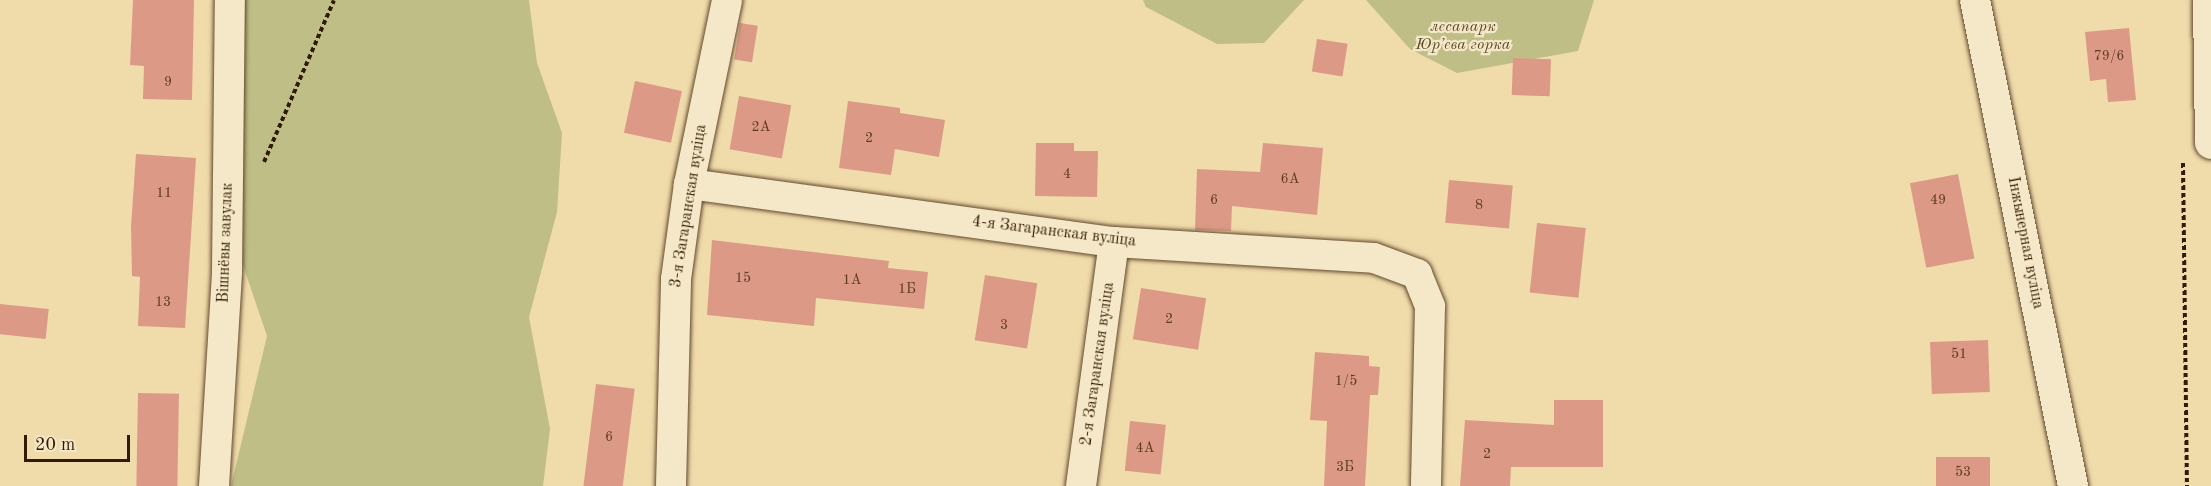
<!DOCTYPE html>
<meta charset="utf-8">
<style>
body{margin:0}
#map{position:relative;width:2211px;height:486px;overflow:hidden;background:#f0dbab;font-family:"Old Standard TT",serif}
div>[style]{position:absolute}
.green>*{inset:0;background:#bebe86}
.building>*{inset:0;background:#dc9a86;transform-origin:0 0}
.path>*{height:4px;margin-top:-2px;transform-origin:0;background:repeating-linear-gradient(90deg,#311a02 0 4.5px,transparent 0 7.5px)}
.roads{filter:drop-shadow(0 0 2px #614a2c) drop-shadow(0 0 2px #614a2c)}
.street>*{height:30px;margin:-15px;padding:0 15px;transform-origin:15px;border-radius:15px;background:#f5e8c8}
.secondary>*{height:33px;margin:-16.5px;padding:0 16.5px;transform-origin:16.5px;border-radius:16.5px;background:#f5e8c8}
span{translate:-50% -50%;white-space:nowrap;text-align:center;line-height:1.15;-webkit-text-stroke:4.5px #f5e8c8;paint-order:stroke}
.number-label{font-size:14px;color:#5c3a23}
.number-label span{-webkit-text-stroke-width:0}
.park-label{font-size:16px;color:#5b4b2a;font-style:italic}
.street-label{font-size:16px;color:#311a02}
.scale{position:absolute;left:24px;top:435px;width:106px;height:27px;box-sizing:border-box;border:3px solid #311a02;border-top:0;padding-left:8px;font-size:18px;line-height:21px;white-space:nowrap;color:#311a02;-webkit-text-stroke:4px #f5e8c8;paint-order:stroke}
</style>
<div id="map">
<div class="green">
<div style="clip-path:polygon(238px 0,529px 0,537px 63px,562px 133px,557px 212px,529px 317px,550px 429px,543px 486px,231px 486px,267px 336px,231px 230px)"></div>
<div style="clip-path:polygon(1143px 0,1304px 0,1264px 43px,1217px 44px,1146px 7px)"></div>
<div style="clip-path:polygon(1366px 0,1594px 0,1578px 51px,1457px 73px,1410px 49px)"></div>
</div>
<div class="building">
<div style="clip-path:polygon(133px 0,194px 0,192px 100px,143px 99px,144px 66px,130px 65px)"></div>
<div style="left:740px;top:23px;width:18px;height:37px;rotate:9deg"></div>
<div style="clip-path:polygon(2129px 28px,2136px 100px,2108px 102px,2106px 79px,2090px 81px,2085px 32px)"></div>
<div style="left:1317px;top:39px;width:31px;height:33px;rotate:9deg"></div>
<div style="left:1513px;top:58px;width:38px;height:37px;rotate:2deg"></div>
<div style="left:635px;top:81px;width:48px;height:53px;rotate:12deg"></div>
<div style="left:739px;top:96px;width:53px;height:54px;rotate:10deg"></div>
<div style="clip-path:polygon(848px 101px,900px 108px,900px 113px,945px 120px,939px 157px,895px 149px,891px 175px,839px 168px)"></div>
<div style="clip-path:polygon(1036px 143px,1074px 143px,1074px 151px,1098px 151px,1097px 197px,1035px 196px)"></div>
<div style="clip-path:polygon(1263px 143px,1323px 148px,1317px 215px,1232px 206px,1231px 231px,1195px 230px,1197px 169px,1260px 172px)"></div>
<div style="clip-path:polygon(136px 154px,196px 158px,185px 328px,138px 326px,140px 277px,132px 276px,131px 227px)"></div>
<div style="left:1958px;top:174px;width:86px;height:49px;rotate:79deg"></div>
<div style="left:1449px;top:180px;width:64px;height:43px;rotate:5deg"></div>
<div style="left:1537px;top:223px;width:49px;height:70px;rotate:6deg"></div>
<div style="clip-path:polygon(712px 240px,889px 261px,888px 268px,928px 272px,924px 309px,816px 298px,814px 326px,707px 315px)"></div>
<div style="left:985px;top:275px;width:53px;height:66px;rotate:9deg"></div>
<div style="left:1141px;top:288px;width:66px;height:52px;rotate:9deg"></div>
<div style="left:0;top:304px;width:49px;height:30px;rotate:6deg"></div>
<div style="left:1988px;top:340px;width:52px;height:58px;rotate:88deg"></div>
<div style="clip-path:polygon(1315px 352px,1369px 356px,1369px 366px,1380px 367px,1378px 395px,1370px 395px,1365px 486px,1324px 486px,1327px 421px,1310px 420px)"></div>
<div style="left:596px;top:384px;width:39px;height:103px;rotate:7deg"></div>
<div style="left:138px;top:393px;width:41px;height:93px;rotate:1deg"></div>
<div style="clip-path:polygon(1554px 400px,1603px 400px,1603px 467px,1511px 467px,1510px 486px,1460px 486px,1465px 420px,1554px 425px)"></div>
<div style="left:1130px;top:421px;width:36px;height:50px;rotate:6deg"></div>
<div style="left:1936px;top:457px;width:54px;height:29px"></div>
</div>
<div class="path">
<div style="left:264px;top:162px;width:176px;rotate:-66.6deg"></div>
<div style="left:2183px;top:163px;width:323px;rotate:89.3deg"></div>
</div>
<div class="roads">
<div class="street">
<div style="left:1975px;top:0;width:496px;rotate:78.6deg"></div>
<div style="left:689px;top:184px;width:429px;rotate:7.8deg"></div>
<div style="left:1114px;top:242px;width:260px;rotate:3.5deg"></div>
<div style="left:1374px;top:258px;width:46px;rotate:20.4deg"></div>
<div style="left:1417px;top:274px;width:35px;rotate:68deg"></div>
<div style="left:1430px;top:307px;width:179px;rotate:91.3deg"></div>
<div style="left:214px;top:486px;width:214px;rotate:-86.5deg"></div>
<div style="left:227px;top:272px;width:272px;rotate:-89.4deg"></div>
<div style="left:671px;top:486px;width:207px;rotate:-88.6deg"></div>
<div style="left:676px;top:279px;width:96px;rotate:-82.2deg"></div>
<div style="left:689px;top:184px;width:188px;rotate:-78.3deg"></div>
<div style="left:1081px;top:486px;width:246px;rotate:-82.3deg"></div>
</div>
<div class="secondary">
<div style="left:2209px;top:0;width:142px;rotate:89.2deg"></div>
</div>
</div>
<div class="number-label">
<span style="left:2109px;top:56px">79/6</span>
<span style="left:168px;top:82px">9</span>
<span style="left:761px;top:127px">2А</span>
<span style="left:869px;top:138px">2</span>
<span style="left:1067px;top:174px">4</span>
<span style="left:1290px;top:179px">6А</span>
<span style="left:164px;top:193px">11</span>
<span style="left:1214px;top:200px">6</span>
<span style="left:1938px;top:200px">49</span>
<span style="left:1479px;top:205px">8</span>
<span style="left:743px;top:278px">15</span>
<span style="left:852px;top:280px">1А</span>
<span style="left:907px;top:289px">1Б</span>
<span style="left:163px;top:302px">13</span>
<span style="left:1169px;top:319px">2</span>
<span style="left:1004px;top:325px">3</span>
<span style="left:1959px;top:354px">51</span>
<span style="left:1346px;top:381px">1/5</span>
<span style="left:609px;top:437px">6</span>
<span style="left:1145px;top:448px">4А</span>
<span style="left:1487px;top:454px">2</span>
<span style="left:1345px;top:467px">3Б</span>
<span style="left:1963px;top:472px">53</span>
</div>
<div class="park-label">
<span style="left:1463px;top:36px">лесапарк<br>Юрʼева горка</span>
</div>
<div class="street-label">
<span style="left:689px;top:206px;rotate:-81deg">3-я Загаранская вуліца</span>
<span style="left:1054px;top:232px;rotate:7deg">4-я Загаранская вуліца</span>
<span style="left:226px;top:243px;rotate:-88deg">Вішнёвы завулак</span>
<span style="left:2025px;top:243px;rotate:79deg">Інжынерная вуліца</span>
<span style="left:1098px;top:364px;rotate:-82deg">2-я Загаранская вуліца</span>
</div>
<div class="scale">20 m</div>
</div>
